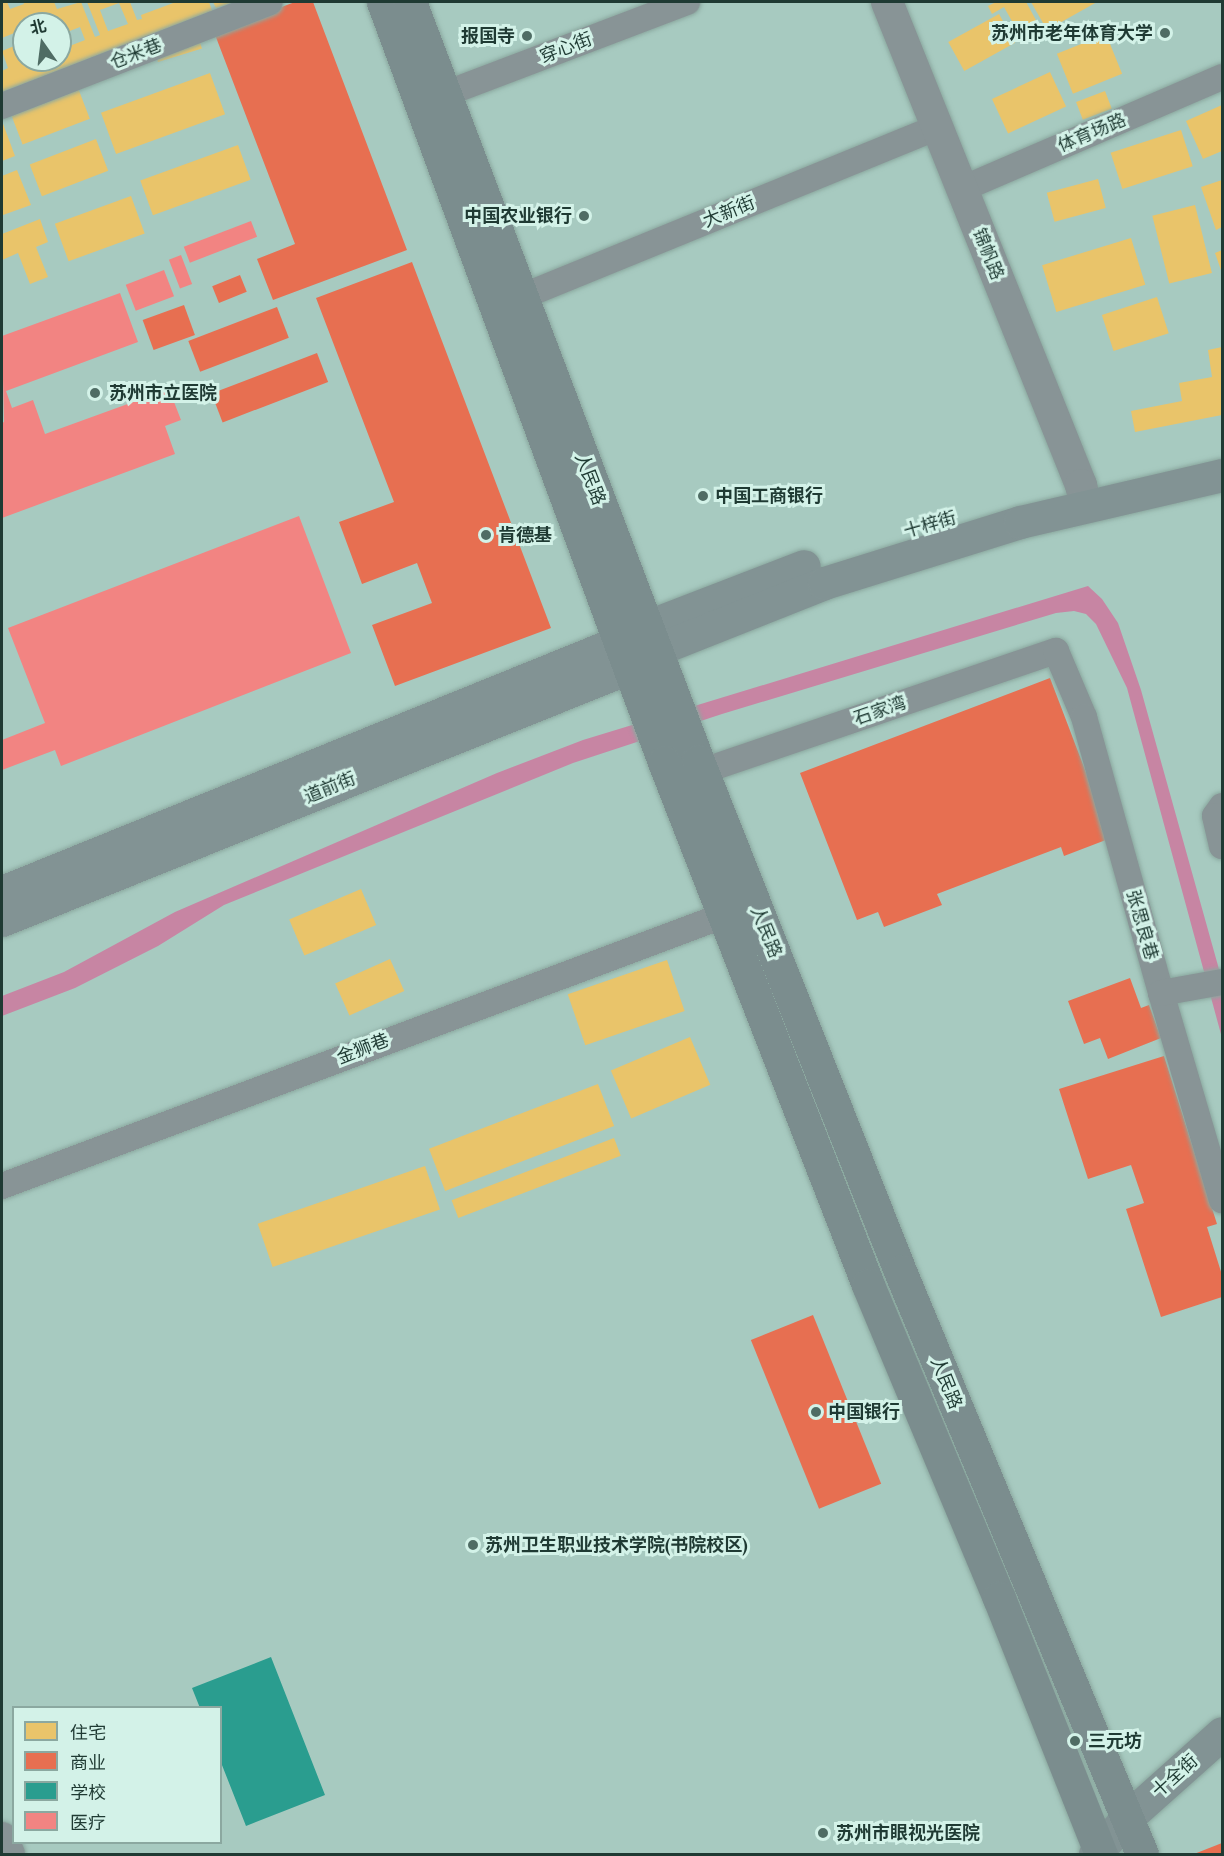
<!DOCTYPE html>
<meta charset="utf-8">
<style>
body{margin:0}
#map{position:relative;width:1224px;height:1856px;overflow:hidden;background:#a7cac0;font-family:Lora,"Noto Sans SC",serif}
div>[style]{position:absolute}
.water>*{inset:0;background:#c785a3}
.homes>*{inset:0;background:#e9c46a;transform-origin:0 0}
.shops>*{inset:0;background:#e76f51;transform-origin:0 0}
.schools>*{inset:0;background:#2a9d8f}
.health>*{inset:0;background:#f28482;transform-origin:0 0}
.roads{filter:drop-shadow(0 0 2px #8ba89f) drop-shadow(0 0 2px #8ba89f)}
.minor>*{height:26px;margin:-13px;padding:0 13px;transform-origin:13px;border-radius:13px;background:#889496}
.tertiary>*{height:32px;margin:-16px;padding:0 16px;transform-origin:16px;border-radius:16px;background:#889496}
.secondary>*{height:33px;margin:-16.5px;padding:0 16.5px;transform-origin:16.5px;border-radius:16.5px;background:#829394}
.primary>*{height:33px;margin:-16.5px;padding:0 16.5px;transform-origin:16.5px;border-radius:16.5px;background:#7b8d8e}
.dots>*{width:16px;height:16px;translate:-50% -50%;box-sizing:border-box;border:3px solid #d3f2e8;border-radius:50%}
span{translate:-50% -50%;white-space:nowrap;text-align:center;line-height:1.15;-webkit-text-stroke:6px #d3f2e8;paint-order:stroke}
.poi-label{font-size:18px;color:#1f3a33;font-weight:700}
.right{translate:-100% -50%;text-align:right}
.left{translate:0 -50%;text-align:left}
.street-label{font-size:18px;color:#1f3a33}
.frame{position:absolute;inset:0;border:3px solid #1f3a33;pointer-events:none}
.legend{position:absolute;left:12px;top:1706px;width:210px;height:138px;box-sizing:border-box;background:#d3f2e8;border:2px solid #8ba8a0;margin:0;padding:8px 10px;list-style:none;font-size:18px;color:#1f3a33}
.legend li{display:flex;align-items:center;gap:12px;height:30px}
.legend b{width:30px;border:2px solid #8ba8a0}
.north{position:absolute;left:12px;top:12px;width:60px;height:60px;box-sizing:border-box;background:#d3f2e8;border:2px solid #8ba8a0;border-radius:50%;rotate:346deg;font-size:16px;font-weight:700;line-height:24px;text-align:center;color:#1f3a33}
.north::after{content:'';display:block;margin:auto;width:21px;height:27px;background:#4f6c64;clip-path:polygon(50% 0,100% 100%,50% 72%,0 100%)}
</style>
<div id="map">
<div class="water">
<div style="clip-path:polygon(1088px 586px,1102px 599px,1118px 623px,1141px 690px,1222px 980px,1222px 1038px,1127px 688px,1096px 624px,1086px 614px,1074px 611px,1056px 613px,722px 714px,573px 763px,224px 905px,158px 946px,75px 988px,2px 1016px,2px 996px,64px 972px,175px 912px,497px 773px,583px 740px)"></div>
</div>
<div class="homes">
<div style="clip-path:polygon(evenodd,2px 2px,7px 2px,10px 9px,24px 4px,23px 2px,54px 2px,57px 9px,81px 2px,95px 37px,100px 35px,87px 2px,130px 2px,137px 20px,142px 19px,141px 15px,176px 2px,209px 2px,213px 13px,2px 92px,2px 71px,8px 68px,2px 51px,24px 42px,24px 60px,60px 60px,60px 24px,48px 24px,44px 13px,30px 19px,32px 24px,24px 24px,24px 29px,2px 38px,2px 2px,119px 3px,128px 24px,108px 31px,100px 10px,119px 3px,2px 2px,80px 27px,85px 40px,67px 47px,62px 34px,80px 27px)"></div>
<div style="clip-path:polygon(213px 2px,234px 2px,216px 8px)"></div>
<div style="clip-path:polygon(996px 2px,1026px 2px,1042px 31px,1023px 41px,1004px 7px,992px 14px,988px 6px)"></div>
<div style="clip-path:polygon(1031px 2px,1097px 2px,1047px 30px)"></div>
<div style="left:999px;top:14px;width:33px;height:58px;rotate:61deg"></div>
<div style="left:1106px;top:34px;width:43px;height:53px;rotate:68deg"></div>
<div style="left:199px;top:39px;width:10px;height:46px;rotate:73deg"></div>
<div style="left:1050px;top:72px;width:38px;height:64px;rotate:65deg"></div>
<div style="left:210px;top:73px;width:44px;height:116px;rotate:70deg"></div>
<div style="left:78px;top:88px;width:33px;height:72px;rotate:69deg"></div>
<div style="left:1105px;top:91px;width:19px;height:31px;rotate:69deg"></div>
<div style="clip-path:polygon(1222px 105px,1222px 151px,1203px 159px,1186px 121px)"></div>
<div style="clip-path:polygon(2px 121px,15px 156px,2px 161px)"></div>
<div style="left:1181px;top:130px;width:38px;height:74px;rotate:72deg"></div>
<div style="left:96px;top:139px;width:34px;height:71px;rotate:69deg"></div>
<div style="left:238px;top:145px;width:37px;height:104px;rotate:70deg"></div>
<div style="clip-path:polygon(17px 170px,31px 205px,3px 215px,2px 176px)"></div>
<div style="left:1098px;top:179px;width:30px;height:53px;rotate:75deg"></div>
<div style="clip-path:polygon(1222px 180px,1222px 227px,1216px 230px,1201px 187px)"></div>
<div style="left:131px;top:196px;width:40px;height:81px;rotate:70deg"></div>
<div style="left:1195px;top:205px;width:70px;height:44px;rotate:76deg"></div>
<div style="clip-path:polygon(40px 219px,48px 242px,36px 247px,48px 277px,30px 284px,18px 253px,2px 260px,2px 234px)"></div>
<div style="left:1131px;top:238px;width:49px;height:93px;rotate:73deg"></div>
<div style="clip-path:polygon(1222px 250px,1222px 273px,1215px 253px)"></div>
<div style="left:1157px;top:297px;width:38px;height:58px;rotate:72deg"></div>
<div style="clip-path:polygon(1222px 347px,1222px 415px,1135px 432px,1131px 411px,1182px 401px,1179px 383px,1212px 377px,1208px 350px)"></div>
<div style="left:361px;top:889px;width:39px;height:78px;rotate:67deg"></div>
<div style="left:390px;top:959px;width:35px;height:60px;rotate:66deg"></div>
<div style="left:667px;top:960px;width:54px;height:105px;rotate:71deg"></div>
<div style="left:690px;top:1037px;width:52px;height:86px;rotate:67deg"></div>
<div style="left:598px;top:1084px;width:45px;height:181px;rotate:69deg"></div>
<div style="left:614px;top:1138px;width:19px;height:174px;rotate:69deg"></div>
<div style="left:425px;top:1166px;width:46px;height:177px;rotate:71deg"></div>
</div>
<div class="shops">
<div style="clip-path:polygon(295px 2px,313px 2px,407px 250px,273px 300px,257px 259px,295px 244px,214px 32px)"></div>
<div style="clip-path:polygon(412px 262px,551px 628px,395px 686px,372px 625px,432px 603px,417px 563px,362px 584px,339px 522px,394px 502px,316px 298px)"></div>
<div style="left:240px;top:275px;width:18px;height:30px;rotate:68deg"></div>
<div style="left:184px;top:305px;width:32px;height:44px;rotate:70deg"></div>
<div style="left:277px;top:307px;width:33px;height:95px;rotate:69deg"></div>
<div style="left:317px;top:353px;width:31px;height:113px;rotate:69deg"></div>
<div style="clip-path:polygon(1050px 678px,1111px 838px,1064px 856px,1061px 847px,937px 894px,942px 905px,884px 927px,878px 912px,857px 920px,800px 773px)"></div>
<div style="clip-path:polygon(1130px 978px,1141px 1008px,1149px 1005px,1161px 1038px,1108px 1059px,1100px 1038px,1084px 1044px,1068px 1001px)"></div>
<div style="clip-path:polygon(1164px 1056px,1217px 1224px,1207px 1227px,1222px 1275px,1222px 1297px,1161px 1317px,1126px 1209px,1144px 1203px,1131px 1165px,1088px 1179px,1059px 1089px)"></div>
<div style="left:813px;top:1315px;width:182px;height:67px;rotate:68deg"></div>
<div style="clip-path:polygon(1222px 1843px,1222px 1854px,1194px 1854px)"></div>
</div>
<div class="schools">
<div style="clip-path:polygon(271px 1657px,325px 1795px,246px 1826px,220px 1760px,220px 1708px,200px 1708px,192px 1688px)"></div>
</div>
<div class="health">
<div style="left:251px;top:221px;width:17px;height:72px;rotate:69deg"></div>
<div style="left:181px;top:255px;width:31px;height:13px;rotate:69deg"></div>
<div style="left:164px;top:270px;width:28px;height:41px;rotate:69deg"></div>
<div style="clip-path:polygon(120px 293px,138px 342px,6px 391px,12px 408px,33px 400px,45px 434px,169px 389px,181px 420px,165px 426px,175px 454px,2px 518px,2px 423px,4px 422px,2px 336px)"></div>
<div style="clip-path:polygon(299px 516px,351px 653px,61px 766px,55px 750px,2px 770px,2px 740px,45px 723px,8px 628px)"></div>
</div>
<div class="roads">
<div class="minor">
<div style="left:445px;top:94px;width:259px;rotate:-20.8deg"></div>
<div style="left:2px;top:106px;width:287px;rotate:-21.2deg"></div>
<div style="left:962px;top:189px;width:283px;rotate:-23.3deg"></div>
<div style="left:521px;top:297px;width:449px;rotate:-22.2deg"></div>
<div style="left:703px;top:771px;width:373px;rotate:-18.8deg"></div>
<div style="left:1056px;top:651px;width:72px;rotate:67deg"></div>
<div style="left:1084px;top:717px;width:287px;rotate:74.4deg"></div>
<div style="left:1161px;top:993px;width:216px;rotate:73.6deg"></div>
<div style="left:1222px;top:806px;width:12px;rotate:125deg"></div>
<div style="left:1215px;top:816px;width:31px;rotate:77deg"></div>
<div style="left:1161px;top:993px;width:62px;rotate:-10.2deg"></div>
<div style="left:2px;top:1186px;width:772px;rotate:-20.55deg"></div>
</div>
<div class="tertiary">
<div style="left:887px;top:2px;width:521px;rotate:68.12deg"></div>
<div style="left:1081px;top:485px;width:22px;rotate:77deg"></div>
<div style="left:2px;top:1838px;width:17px;rotate:66deg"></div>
</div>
<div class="secondary">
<div style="left:2px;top:892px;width:668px;rotate:-22.07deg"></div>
<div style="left:621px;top:641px;width:29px;rotate:-29deg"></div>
<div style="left:646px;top:627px;width:169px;rotate:-21.1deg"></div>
<div style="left:2px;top:920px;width:677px;rotate:-21.94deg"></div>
<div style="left:630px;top:667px;width:31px;rotate:-33deg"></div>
<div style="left:656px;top:650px;width:181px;rotate:-21.7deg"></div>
<div style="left:824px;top:583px;width:205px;rotate:-17.3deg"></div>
<div style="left:1020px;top:522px;width:207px;rotate:-13.1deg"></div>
<div style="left:1095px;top:1854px;width:48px;rotate:-48.4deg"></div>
<div style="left:1127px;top:1818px;width:127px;rotate:-41.8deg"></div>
</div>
<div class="primary">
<div style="left:383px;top:2px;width:810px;rotate:69.71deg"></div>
<div style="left:664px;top:762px;width:561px;rotate:68.69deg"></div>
<div style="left:868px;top:1285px;width:339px;rotate:67.3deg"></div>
<div style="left:999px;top:1598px;width:276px;rotate:68.3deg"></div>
<div style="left:410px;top:2px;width:812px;rotate:69.22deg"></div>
<div style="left:698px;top:761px;width:549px;rotate:68.39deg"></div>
<div style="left:900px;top:1271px;width:631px;rotate:67.46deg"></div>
</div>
</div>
<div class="dots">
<div style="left:1165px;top:33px;background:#4f6c64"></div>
<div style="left:527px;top:36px;background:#4f6c64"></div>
<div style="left:584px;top:216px;background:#4f6c64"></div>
<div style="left:95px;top:393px;background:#4f6c64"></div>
<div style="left:703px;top:496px;background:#4f6c64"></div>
<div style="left:486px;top:535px;background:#4f6c64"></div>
<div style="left:816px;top:1412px;background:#4f6c64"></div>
<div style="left:473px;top:1545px;background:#4f6c64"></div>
<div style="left:1075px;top:1741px;background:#4f6c64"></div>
<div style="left:823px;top:1833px;background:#4f6c64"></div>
</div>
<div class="poi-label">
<span class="right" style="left:1153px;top:33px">苏州市老年体育大学</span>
<span class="right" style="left:515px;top:36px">报国寺</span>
<span class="right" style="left:572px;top:216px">中国农业银行</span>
<span class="left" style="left:109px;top:393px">苏州市立医院</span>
<span class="left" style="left:715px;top:496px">中国工商银行</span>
<span class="left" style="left:498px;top:535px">肯德基</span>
<span class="left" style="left:828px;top:1412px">中国银行</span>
<span class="left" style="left:485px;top:1545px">苏州卫生职业技术学院(书院校区)</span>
<span class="left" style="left:1088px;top:1741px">三元坊</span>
<span class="left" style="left:836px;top:1833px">苏州市眼视光医院</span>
</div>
<div class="street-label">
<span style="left:566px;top:48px;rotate:-21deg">穿心街</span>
<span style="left:136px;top:54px;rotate:-21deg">仓米巷</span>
<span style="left:1092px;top:133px;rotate:-23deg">体育场路</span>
<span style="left:729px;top:212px;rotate:-22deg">大新街</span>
<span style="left:988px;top:254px;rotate:68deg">锦帆路</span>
<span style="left:590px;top:479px;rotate:69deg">人民路</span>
<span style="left:930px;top:525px;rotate:-16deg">十梓街</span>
<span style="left:880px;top:711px;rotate:-19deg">石家湾</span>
<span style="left:330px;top:788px;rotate:-22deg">道前街</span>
<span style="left:1142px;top:925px;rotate:74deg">张思良巷</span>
<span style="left:766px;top:932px;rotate:68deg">人民路</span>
<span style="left:363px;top:1049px;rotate:-21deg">金狮巷</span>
<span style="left:946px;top:1383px;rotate:68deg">人民路</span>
<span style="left:1175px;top:1776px;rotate:-42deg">十全街</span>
</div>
<div class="frame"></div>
<ul class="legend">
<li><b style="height:16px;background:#e9c46a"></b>住宅</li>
<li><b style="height:16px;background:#e76f51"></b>商业</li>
<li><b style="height:16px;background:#2a9d8f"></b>学校</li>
<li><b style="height:16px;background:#f28482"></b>医疗</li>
</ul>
<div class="north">北</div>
</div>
